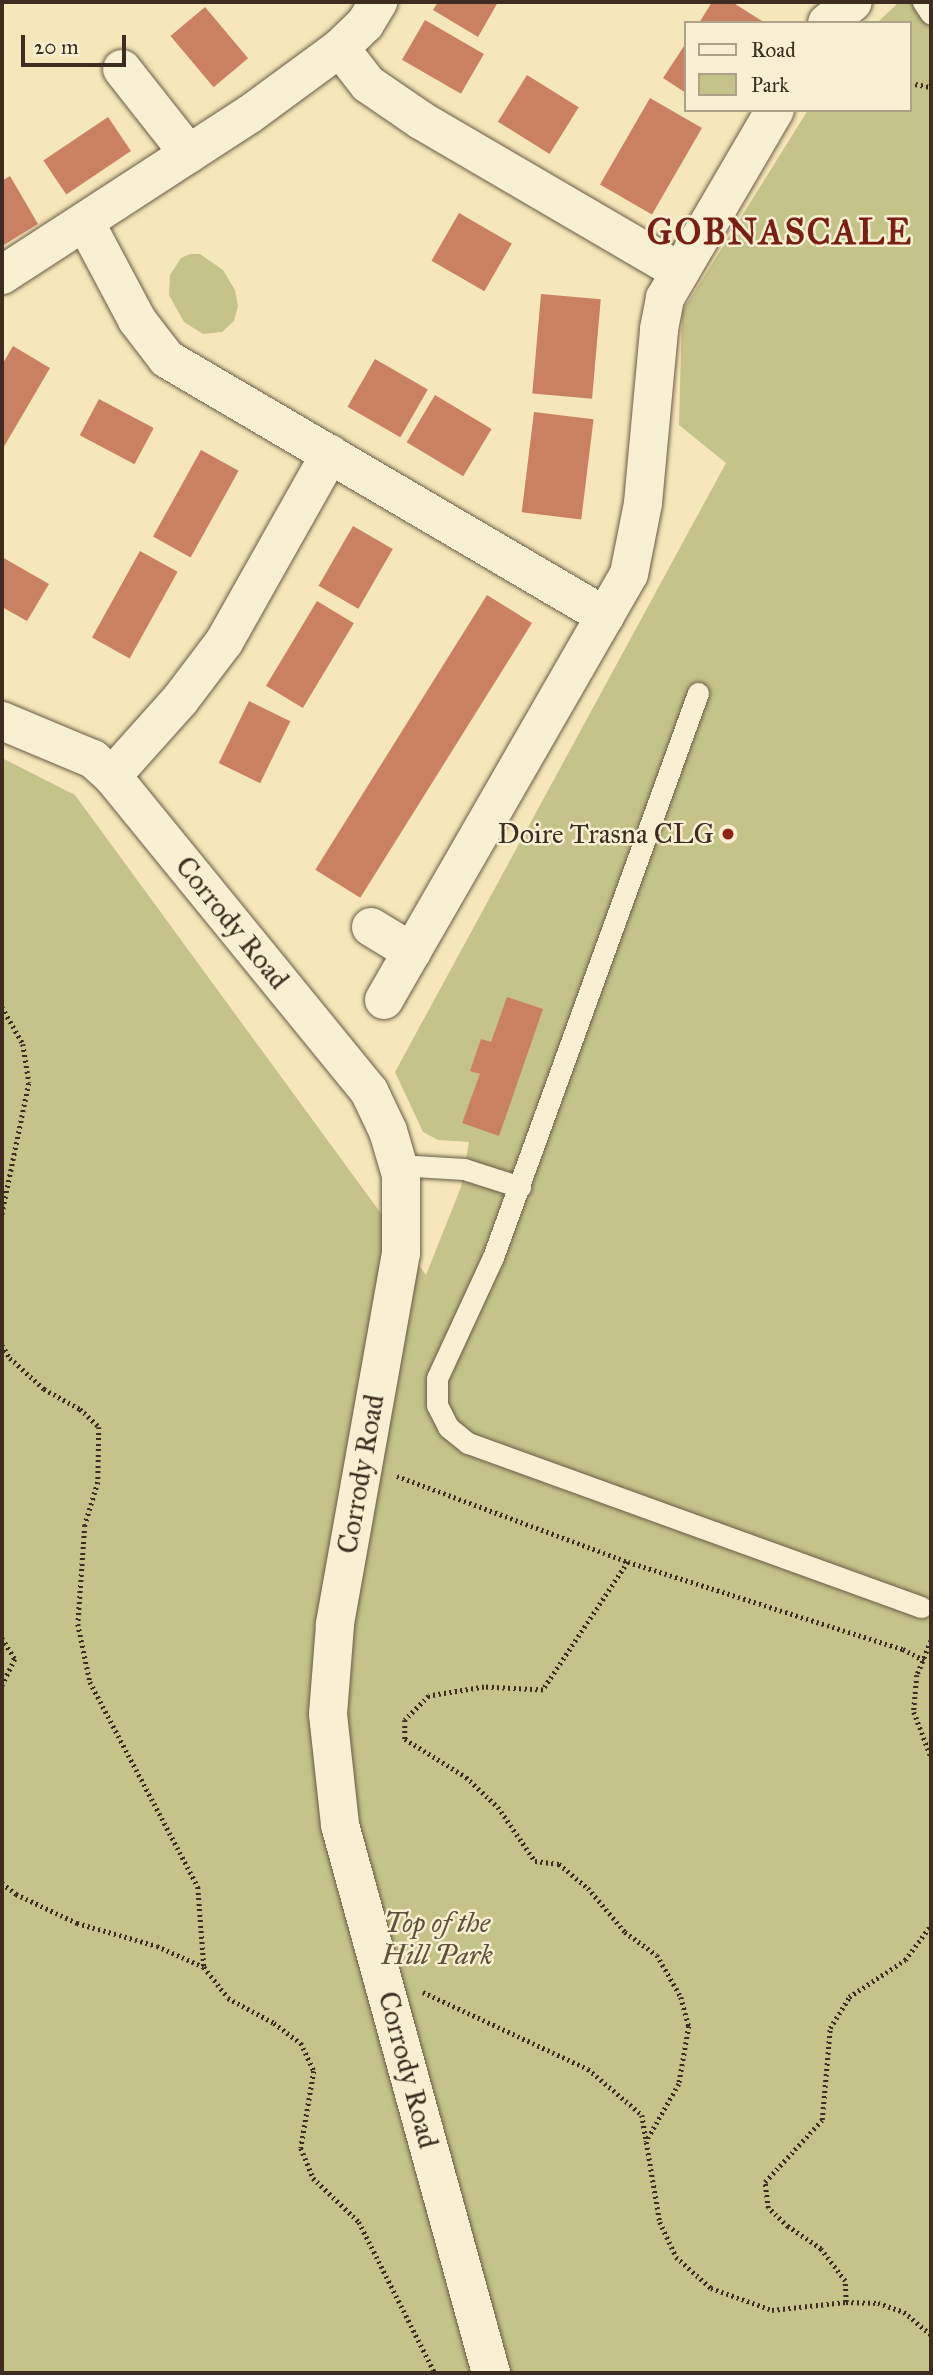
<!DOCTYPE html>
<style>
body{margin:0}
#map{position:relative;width:933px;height:2375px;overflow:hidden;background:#f6e7ba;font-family:"IM FELL Great Primer",serif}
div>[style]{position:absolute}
.green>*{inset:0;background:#c4c38a}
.building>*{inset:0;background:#ca8161;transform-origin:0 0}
.path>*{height:4.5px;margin-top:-2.25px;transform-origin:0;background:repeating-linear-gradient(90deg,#3d2c1f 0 2px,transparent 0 5.5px)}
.roads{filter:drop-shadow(0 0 2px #6b5b46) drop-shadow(0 0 2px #6b5b46)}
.service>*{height:21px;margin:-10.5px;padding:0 10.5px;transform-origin:10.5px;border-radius:10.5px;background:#f9efd2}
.minor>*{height:38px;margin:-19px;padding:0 19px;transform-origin:19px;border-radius:19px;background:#f9efd2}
.dots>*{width:19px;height:19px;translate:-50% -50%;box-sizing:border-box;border:4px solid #f9efd2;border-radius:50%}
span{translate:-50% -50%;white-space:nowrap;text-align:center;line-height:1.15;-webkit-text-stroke:5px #f9efd2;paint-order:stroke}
.poi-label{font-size:28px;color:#3d2c1f}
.right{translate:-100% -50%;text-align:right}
.street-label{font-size:28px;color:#3d2c1f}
.park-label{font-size:28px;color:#5f523a;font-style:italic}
.district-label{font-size:35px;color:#7a1f14;font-weight:700;letter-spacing:2px}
.frame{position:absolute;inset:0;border:4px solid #3d2c1f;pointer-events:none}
.legend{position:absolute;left:684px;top:21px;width:228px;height:91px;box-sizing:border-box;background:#f9efd2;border:2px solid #aea18a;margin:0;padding:9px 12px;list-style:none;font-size:21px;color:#3d2c1f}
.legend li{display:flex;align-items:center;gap:14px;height:35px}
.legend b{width:35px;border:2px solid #aea18a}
.scale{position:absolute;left:21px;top:35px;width:105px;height:32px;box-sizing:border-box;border:4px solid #3d2c1f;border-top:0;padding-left:9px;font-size:21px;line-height:24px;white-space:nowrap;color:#3d2c1f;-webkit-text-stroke:5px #f9efd2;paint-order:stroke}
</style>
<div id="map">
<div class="green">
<div style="clip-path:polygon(899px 2px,931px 2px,931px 2373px,2px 2373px,2px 758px,75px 795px,426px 1275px,461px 1187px,469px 1142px,438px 1140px,423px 1132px,395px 1072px,726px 463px,679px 425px,682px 312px,808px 110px,910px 110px,910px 23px,877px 23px)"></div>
<div style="clip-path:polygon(190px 254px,200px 254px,223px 270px,235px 290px,238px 306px,234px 321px,222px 332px,203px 334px,184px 322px,169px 295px,170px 275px,181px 258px)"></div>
</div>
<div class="building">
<div style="clip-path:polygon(438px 2px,498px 2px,478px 37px,433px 10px)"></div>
<div style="clip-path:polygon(712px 2px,732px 2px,765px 23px,699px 23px)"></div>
<div style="left:205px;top:7px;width:67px;height:45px;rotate:50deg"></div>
<div style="left:425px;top:20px;width:68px;height:46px;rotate:30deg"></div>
<div style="clip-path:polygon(686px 43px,686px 93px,663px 78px)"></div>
<div style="left:527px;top:75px;width:61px;height:55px;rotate:32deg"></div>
<div style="left:650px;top:98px;width:60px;height:100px;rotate:30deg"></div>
<div style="left:108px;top:117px;width:41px;height:78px;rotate:56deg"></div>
<div style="clip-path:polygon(10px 176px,38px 224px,2px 246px,2px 181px)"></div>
<div style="left:459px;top:213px;width:61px;height:55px;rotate:30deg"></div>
<div style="left:541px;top:294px;width:60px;height:100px;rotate:5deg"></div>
<div style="clip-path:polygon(13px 346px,50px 368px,2px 450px,2px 365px)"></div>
<div style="left:375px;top:359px;width:61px;height:55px;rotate:30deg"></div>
<div style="left:435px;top:395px;width:66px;height:55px;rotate:31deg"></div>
<div style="left:99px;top:399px;width:62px;height:41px;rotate:28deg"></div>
<div style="left:534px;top:412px;width:60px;height:101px;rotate:7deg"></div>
<div style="left:201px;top:450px;width:43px;height:99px;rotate:29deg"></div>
<div style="left:353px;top:526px;width:46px;height:69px;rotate:30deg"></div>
<div style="left:140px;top:551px;width:43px;height:99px;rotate:29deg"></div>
<div style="clip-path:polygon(2px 557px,49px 584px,27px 621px,2px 607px)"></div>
<div style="left:487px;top:595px;width:53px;height:324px;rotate:32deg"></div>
<div style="left:317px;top:601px;width:43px;height:99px;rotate:31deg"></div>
<div style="left:249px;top:701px;width:46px;height:69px;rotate:26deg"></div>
<div style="clip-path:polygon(507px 997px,543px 1009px,499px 1136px,462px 1123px,480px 1074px,470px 1071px,481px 1039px,491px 1042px)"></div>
</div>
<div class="path">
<div style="left:910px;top:83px;width:21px;rotate:11deg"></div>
<div style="left:2px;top:1007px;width:43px;rotate:60.4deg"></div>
<div style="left:23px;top:1044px;width:39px;rotate:81deg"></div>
<div style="left:29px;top:1083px;width:134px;rotate:101.6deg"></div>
<div style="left:2px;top:1345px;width:15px;rotate:58deg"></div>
<div style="left:10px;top:1358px;width:46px;rotate:42.4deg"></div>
<div style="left:44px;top:1389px;width:41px;rotate:29.1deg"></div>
<div style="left:80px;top:1409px;width:26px;rotate:43deg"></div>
<div style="left:99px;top:1427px;width:55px;rotate:91deg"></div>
<div style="left:98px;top:1482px;width:45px;rotate:106.8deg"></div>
<div style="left:85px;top:1525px;width:99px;rotate:94deg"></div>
<div style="left:78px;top:1624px;width:59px;rotate:78.3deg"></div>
<div style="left:90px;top:1682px;width:232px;rotate:62.2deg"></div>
<div style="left:198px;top:1887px;width:80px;rotate:85.7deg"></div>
<div style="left:204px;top:1967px;width:39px;rotate:52deg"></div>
<div style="left:228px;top:1998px;width:52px;rotate:28.5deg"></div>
<div style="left:274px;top:2023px;width:34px;rotate:37deg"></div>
<div style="left:301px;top:2043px;width:31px;rotate:65deg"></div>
<div style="left:314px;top:2071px;width:78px;rotate:99.6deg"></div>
<div style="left:301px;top:2148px;width:32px;rotate:68deg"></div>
<div style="left:313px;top:2178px;width:64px;rotate:43.7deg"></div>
<div style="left:359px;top:2222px;width:169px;rotate:63.3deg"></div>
<div style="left:397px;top:1476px;width:246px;rotate:20.4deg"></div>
<div style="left:628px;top:1562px;width:288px;rotate:17.6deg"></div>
<div style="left:903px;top:1649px;width:24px;rotate:28deg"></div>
<div style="left:628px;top:1562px;width:154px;rotate:123.6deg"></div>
<div style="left:543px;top:1690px;width:59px;rotate:-177.1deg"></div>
<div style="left:484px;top:1687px;width:56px;rotate:170.7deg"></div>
<div style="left:429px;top:1696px;width:34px;rotate:135deg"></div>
<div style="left:405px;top:1720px;width:19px;rotate:90deg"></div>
<div style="left:405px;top:1739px;width:72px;rotate:31.9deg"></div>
<div style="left:466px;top:1777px;width:44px;rotate:43.2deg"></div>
<div style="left:498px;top:1807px;width:65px;rotate:55.6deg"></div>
<div style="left:535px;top:1861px;width:24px;rotate:7deg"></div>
<div style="left:559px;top:1864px;width:38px;rotate:40deg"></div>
<div style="left:588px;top:1888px;width:57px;rotate:49.9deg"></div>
<div style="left:625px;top:1932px;width:39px;rotate:36deg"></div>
<div style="left:657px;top:1955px;width:48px;rotate:60.3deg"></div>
<div style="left:681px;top:1997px;width:30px;rotate:75deg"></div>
<div style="left:689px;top:2026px;width:59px;rotate:99.8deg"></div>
<div style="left:679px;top:2084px;width:67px;rotate:119.6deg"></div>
<div style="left:2px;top:1638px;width:25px;rotate:58deg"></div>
<div style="left:15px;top:1659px;width:30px;rotate:116deg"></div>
<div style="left:931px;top:1641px;width:37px;rotate:112deg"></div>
<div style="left:917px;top:1675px;width:37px;rotate:95deg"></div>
<div style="left:914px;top:1712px;width:48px;rotate:69.3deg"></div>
<div style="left:2px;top:1883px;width:18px;rotate:38deg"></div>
<div style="left:16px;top:1894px;width:68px;rotate:25.4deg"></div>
<div style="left:77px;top:1923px;width:83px;rotate:16deg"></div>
<div style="left:157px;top:1946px;width:51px;rotate:24.1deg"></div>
<div style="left:423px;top:1992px;width:182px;rotate:25deg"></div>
<div style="left:588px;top:2069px;width:71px;rotate:40.4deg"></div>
<div style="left:642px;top:2115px;width:109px;rotate:80.5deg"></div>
<div style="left:660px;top:2222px;width:38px;rotate:65deg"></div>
<div style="left:676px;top:2257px;width:47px;rotate:41.5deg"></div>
<div style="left:711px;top:2288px;width:65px;rotate:19.8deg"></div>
<div style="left:772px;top:2310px;width:74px;rotate:-6.2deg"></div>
<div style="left:846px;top:2302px;width:32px;rotate:2deg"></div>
<div style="left:878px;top:2303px;width:28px;rotate:19deg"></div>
<div style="left:904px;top:2312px;width:35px;rotate:40deg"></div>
<div style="left:846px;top:2302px;width:21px;rotate:-93deg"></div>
<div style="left:845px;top:2281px;width:40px;rotate:-127deg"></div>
<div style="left:821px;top:2249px;width:40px;rotate:-146deg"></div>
<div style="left:788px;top:2227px;width:28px;rotate:-136deg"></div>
<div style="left:768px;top:2208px;width:26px;rotate:-97deg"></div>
<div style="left:765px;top:2182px;width:84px;rotate:-47.4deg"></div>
<div style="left:822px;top:2120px;width:92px;rotate:-85deg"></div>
<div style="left:830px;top:2028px;width:36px;rotate:-58deg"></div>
<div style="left:849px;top:1997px;width:67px;rotate:-33.5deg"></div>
<div style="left:905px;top:1960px;width:44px;rotate:-53.4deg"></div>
</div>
<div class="roads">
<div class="service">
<div style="left:923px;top:2px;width:14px;rotate:56deg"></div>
<div style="left:698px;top:693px;width:600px;rotate:109.97deg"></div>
<div style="left:493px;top:1257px;width:133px;rotate:114.8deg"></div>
<div style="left:437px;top:1378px;width:27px;rotate:90deg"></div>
<div style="left:437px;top:1405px;width:25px;rotate:63deg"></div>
<div style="left:448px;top:1427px;width:26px;rotate:39deg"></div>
<div style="left:468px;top:1443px;width:482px;rotate:19.9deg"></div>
<div style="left:398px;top:1165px;width:66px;rotate:3.5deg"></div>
<div style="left:464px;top:1169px;width:59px;rotate:17.8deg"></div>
</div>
<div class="minor">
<div style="left:827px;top:23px;width:33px;rotate:-39deg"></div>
<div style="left:340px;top:48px;width:46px;rotate:52.1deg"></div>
<div style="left:368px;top:84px;width:65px;rotate:34.4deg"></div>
<div style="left:422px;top:121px;width:299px;rotate:30.3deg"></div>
<div style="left:122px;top:69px;width:108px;rotate:51.8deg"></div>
<div style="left:85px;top:222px;width:111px;rotate:62deg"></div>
<div style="left:137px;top:320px;width:49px;rotate:52.4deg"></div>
<div style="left:167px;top:359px;width:508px;rotate:30.4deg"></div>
<div style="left:2px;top:275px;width:296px;rotate:-33deg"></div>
<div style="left:250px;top:114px;width:112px;rotate:-36.3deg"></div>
<div style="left:340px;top:48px;width:35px;rotate:-44deg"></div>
<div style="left:365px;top:24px;width:26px;rotate:-59deg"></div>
<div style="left:2px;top:721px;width:99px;rotate:22.7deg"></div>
<div style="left:93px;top:759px;width:25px;rotate:42deg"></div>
<div style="left:112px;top:776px;width:407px;rotate:50.8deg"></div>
<div style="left:369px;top:1091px;width:44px;rotate:64.6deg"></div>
<div style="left:388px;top:1131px;width:46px;rotate:73.5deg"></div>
<div style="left:401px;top:1175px;width:78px;rotate:90deg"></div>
<div style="left:401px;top:1253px;width:378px;rotate:100.1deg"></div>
<div style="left:335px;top:1625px;width:89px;rotate:94.5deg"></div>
<div style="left:328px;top:1714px;width:112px;rotate:83.8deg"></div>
<div style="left:340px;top:1825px;width:568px;rotate:74.59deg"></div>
<div style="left:112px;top:776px;width:102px;rotate:-48.2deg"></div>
<div style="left:180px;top:700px;width:73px;rotate:-52.8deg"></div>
<div style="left:224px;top:642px;width:216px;rotate:-60.6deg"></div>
<div style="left:371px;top:927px;width:48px;rotate:31.4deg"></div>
<div style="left:384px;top:1000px;width:491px;rotate:-60.1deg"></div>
<div style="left:629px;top:574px;width:72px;rotate:-78.8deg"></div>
<div style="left:643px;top:503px;width:175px;rotate:-84.7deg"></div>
<div style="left:659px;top:329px;width:32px;rotate:-79deg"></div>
<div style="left:665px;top:298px;width:218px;rotate:-59.7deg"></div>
</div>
</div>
<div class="dots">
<div style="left:728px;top:834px;background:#8f2418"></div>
</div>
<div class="poi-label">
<span class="right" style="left:714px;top:834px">Doire Trasna CLG</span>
</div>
<div class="street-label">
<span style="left:232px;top:923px;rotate:51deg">Corrody Road</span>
<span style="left:361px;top:1474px;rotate:-80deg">Corrody Road</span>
<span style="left:408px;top:2070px;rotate:75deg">Corrody Road</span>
</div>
<div class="park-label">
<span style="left:437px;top:1939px">Top of the<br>Hill Park</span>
</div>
<div class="district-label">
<span style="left:780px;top:233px">GOBNASCALE</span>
</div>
<div class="frame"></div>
<ul class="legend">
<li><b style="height:9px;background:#f9efd2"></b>Road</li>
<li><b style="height:19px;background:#c4c38a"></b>Park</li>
</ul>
<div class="scale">20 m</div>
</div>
